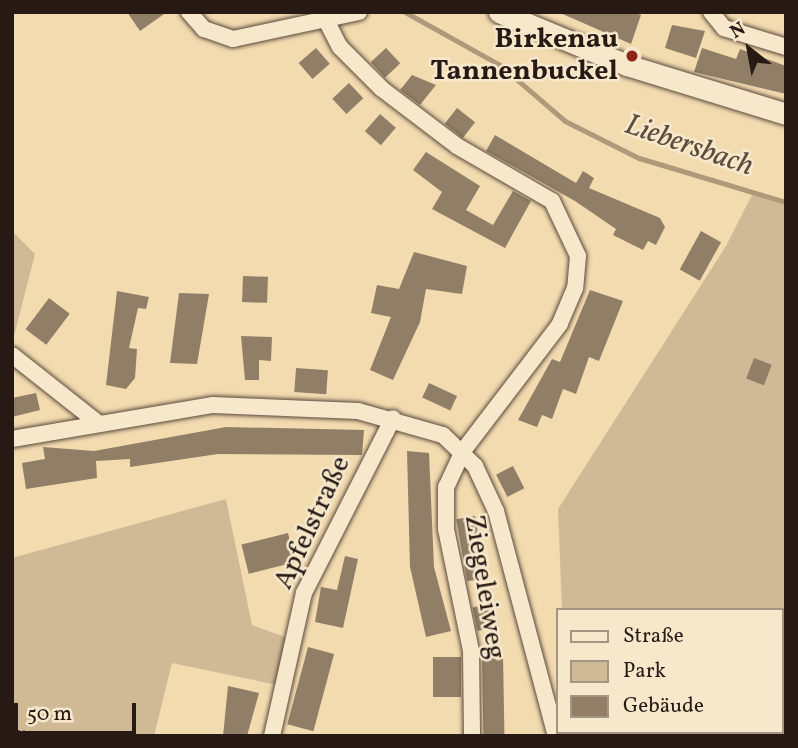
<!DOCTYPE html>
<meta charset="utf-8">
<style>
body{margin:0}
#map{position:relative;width:798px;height:748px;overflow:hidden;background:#f3dbb0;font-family:Vollkorn,serif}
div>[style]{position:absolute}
.green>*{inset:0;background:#d0ba96}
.stream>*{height:5px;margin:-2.5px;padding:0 2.5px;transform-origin:2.5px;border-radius:2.5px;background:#ae997b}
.building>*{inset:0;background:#917e66;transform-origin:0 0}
.path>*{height:2.5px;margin-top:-1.25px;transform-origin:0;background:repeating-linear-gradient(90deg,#271a15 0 2px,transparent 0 5.5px)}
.roads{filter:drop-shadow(0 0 2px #5a4a3c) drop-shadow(0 0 2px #5a4a3c)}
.street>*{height:16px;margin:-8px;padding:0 8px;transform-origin:8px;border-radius:8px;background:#f7e8cc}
.secondary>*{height:21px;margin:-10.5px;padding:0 10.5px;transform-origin:10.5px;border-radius:10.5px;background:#f7e8cc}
.dots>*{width:19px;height:19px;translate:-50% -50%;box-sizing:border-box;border:4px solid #f7e8cc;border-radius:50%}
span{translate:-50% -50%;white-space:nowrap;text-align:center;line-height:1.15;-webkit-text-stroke:5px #f7e8cc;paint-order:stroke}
.poi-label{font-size:28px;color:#271a15;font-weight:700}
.right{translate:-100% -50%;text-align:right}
.street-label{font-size:28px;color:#271a15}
.water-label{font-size:30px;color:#5d4d3e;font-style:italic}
.frame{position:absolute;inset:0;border:14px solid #271a15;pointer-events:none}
.legend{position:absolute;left:556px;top:608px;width:228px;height:126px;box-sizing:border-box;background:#f7e8cc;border:2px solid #a49683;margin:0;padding:9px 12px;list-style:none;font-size:21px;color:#271a15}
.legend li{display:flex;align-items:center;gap:14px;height:35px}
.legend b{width:35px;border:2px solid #a49683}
.north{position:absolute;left:714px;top:14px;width:70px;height:70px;-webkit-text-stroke:5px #f7e8cc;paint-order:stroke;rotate:329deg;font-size:19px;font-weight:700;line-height:28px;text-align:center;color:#271a15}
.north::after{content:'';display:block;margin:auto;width:24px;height:32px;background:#271a15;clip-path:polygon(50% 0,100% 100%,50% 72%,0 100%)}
.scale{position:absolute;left:14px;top:703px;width:122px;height:32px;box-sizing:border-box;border:4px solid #271a15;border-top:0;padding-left:9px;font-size:21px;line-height:24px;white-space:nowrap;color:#271a15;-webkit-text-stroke:5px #f7e8cc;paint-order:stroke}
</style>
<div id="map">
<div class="green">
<div style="clip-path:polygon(753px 193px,786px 204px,786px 736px,567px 736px,782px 732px,782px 610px,562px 610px,558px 509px,726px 246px)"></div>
<div style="clip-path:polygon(12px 231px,35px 254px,13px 340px,12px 340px)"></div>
<div style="clip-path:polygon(226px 499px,252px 625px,288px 638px,277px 685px,172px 663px,154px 736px,12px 736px,12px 558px)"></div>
</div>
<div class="stream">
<div style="left:405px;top:12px;width:109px;rotate:29.2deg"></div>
<div style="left:500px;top:65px;width:86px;rotate:40.7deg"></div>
<div style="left:565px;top:121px;width:83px;rotate:26.6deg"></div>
<div style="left:639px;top:158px;width:153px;rotate:16.7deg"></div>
</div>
<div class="building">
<div style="clip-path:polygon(127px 12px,167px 12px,140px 31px)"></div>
<div style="clip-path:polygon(558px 12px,633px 12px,641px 15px,631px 44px)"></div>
<div style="clip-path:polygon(672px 25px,705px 31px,696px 58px,665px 48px)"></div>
<div style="left:316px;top:48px;width:21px;height:23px;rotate:49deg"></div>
<div style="left:386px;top:48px;width:21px;height:21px;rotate:47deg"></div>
<div style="clip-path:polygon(702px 48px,736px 59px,740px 49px,786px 66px,786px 94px,694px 72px)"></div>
<div style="clip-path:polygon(412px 75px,436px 85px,420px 105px,400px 90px)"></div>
<div style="left:349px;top:83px;width:21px;height:23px;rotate:47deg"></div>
<div style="left:457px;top:108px;width:23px;height:20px;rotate:38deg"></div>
<div style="left:380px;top:114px;width:21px;height:23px;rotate:41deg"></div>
<div style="clip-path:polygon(495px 135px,576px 183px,583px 171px,594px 178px,589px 188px,660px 218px,665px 227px,656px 245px,648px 241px,643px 250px,613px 235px,616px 229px,575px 201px,486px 151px)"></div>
<div style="clip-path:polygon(426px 152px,480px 186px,466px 210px,493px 225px,513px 191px,531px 201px,505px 248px,432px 209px,442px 192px,413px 170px)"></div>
<div style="left:701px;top:231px;width:23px;height:44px;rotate:29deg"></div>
<div style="clip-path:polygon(414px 252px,467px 266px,462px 294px,426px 289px,420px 322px,393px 380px,370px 370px,391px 317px,371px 313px,377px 285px,399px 289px)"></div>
<div style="left:243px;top:276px;width:25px;height:26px;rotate:2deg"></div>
<div style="clip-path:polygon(590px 290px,623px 301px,599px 361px,589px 357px,576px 394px,563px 389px,552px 419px,542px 415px,537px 427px,518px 420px,552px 359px,560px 362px)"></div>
<div style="clip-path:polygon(117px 291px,149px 297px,146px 309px,138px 308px,129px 348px,137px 349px,135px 378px,126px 389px,106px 385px)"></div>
<div style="clip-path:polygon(179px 293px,209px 294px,197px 364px,170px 363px)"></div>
<div style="left:49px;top:298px;width:26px;height:39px;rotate:37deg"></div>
<div style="clip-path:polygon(241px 336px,272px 337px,271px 361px,259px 360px,259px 380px,245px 380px)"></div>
<div style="left:754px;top:358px;width:19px;height:22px;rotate:21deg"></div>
<div style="left:296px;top:368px;width:32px;height:24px;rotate:4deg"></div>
<div style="left:429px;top:383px;width:31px;height:16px;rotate:25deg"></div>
<div style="clip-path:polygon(36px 393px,40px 410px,12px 417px,12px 398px)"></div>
<div style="clip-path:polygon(226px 427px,364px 430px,362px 455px,218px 454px,130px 467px,130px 459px,96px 461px,97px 478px,26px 489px,22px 463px,45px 459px,43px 447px,94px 451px)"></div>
<div style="clip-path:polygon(407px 451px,429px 453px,434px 567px,451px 631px,426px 637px,410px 567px)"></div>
<div style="left:513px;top:466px;width:25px;height:19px;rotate:63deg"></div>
<div style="left:475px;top:516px;width:63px;height:19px;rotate:80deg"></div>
<div style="left:288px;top:533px;width:30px;height:48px;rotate:76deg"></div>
<div style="clip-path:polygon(345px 556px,358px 559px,343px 628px,315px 622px,321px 587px,337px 590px)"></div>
<div style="left:494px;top:603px;width:24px;height:22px;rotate:78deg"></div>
<div style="left:308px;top:647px;width:27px;height:80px;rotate:15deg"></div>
<div style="left:503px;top:654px;width:82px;height:21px;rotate:89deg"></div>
<div style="left:461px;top:657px;width:40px;height:28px;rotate:90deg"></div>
<div style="clip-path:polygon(228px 686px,259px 693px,247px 736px,223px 736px)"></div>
</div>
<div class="path">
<div style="left:12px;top:731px;width:101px;rotate:2.8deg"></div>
</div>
<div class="roads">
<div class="street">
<div style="left:189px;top:12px;width:23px;rotate:49deg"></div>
<div style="left:204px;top:29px;width:31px;rotate:19deg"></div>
<div style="left:233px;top:39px;width:129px;rotate:-12.1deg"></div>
<div style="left:711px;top:12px;width:21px;rotate:51deg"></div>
<div style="left:724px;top:28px;width:65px;rotate:17deg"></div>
<div style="left:327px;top:22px;width:28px;rotate:63deg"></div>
<div style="left:340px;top:47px;width:59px;rotate:45deg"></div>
<div style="left:382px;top:89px;width:94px;rotate:37.2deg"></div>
<div style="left:457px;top:146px;width:110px;rotate:30.1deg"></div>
<div style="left:552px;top:201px;width:61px;rotate:64.7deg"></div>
<div style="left:578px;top:256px;width:32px;rotate:95deg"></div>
<div style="left:575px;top:288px;width:39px;rotate:113deg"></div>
<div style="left:560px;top:324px;width:160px;rotate:127.4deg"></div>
<div style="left:463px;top:451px;width:40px;rotate:115deg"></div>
<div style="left:446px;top:487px;width:42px;rotate:90deg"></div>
<div style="left:446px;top:529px;width:125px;rotate:78.4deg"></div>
<div style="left:471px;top:651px;width:85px;rotate:89.3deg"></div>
<div style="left:12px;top:355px;width:110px;rotate:38.3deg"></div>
<div style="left:12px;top:439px;width:204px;rotate:-9.6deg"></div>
<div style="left:213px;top:405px;width:145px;rotate:2.4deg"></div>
<div style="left:358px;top:411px;width:88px;rotate:15.8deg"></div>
<div style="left:443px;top:435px;width:45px;rotate:44.1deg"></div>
<div style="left:475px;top:466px;width:50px;rotate:65deg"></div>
<div style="left:496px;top:511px;width:233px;rotate:75.1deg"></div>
<div style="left:272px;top:736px;width:147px;rotate:-77.4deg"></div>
<div style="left:304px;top:593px;width:196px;rotate:-63deg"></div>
</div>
<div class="secondary">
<div style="left:499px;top:12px;width:139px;rotate:22.5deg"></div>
<div style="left:627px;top:65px;width:166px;rotate:17.1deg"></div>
</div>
</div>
<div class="dots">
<div style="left:632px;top:56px;background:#8f2418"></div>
</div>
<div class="poi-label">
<span class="right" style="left:618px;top:56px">Birkenau<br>Tannenbuckel</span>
</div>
<div class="street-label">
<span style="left:313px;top:523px;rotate:-65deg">Apfelstraße</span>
<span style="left:484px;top:587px;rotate:81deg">Ziegeleiweg</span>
</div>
<div class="water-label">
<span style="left:689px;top:146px;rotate:19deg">Liebersbach</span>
</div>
<div class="frame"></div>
<ul class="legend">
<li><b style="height:9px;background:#f7e8cc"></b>Straße</li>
<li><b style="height:19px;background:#d0ba96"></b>Park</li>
<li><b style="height:19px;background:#917e66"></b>Gebäude</li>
</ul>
<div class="north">N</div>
<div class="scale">50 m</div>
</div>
